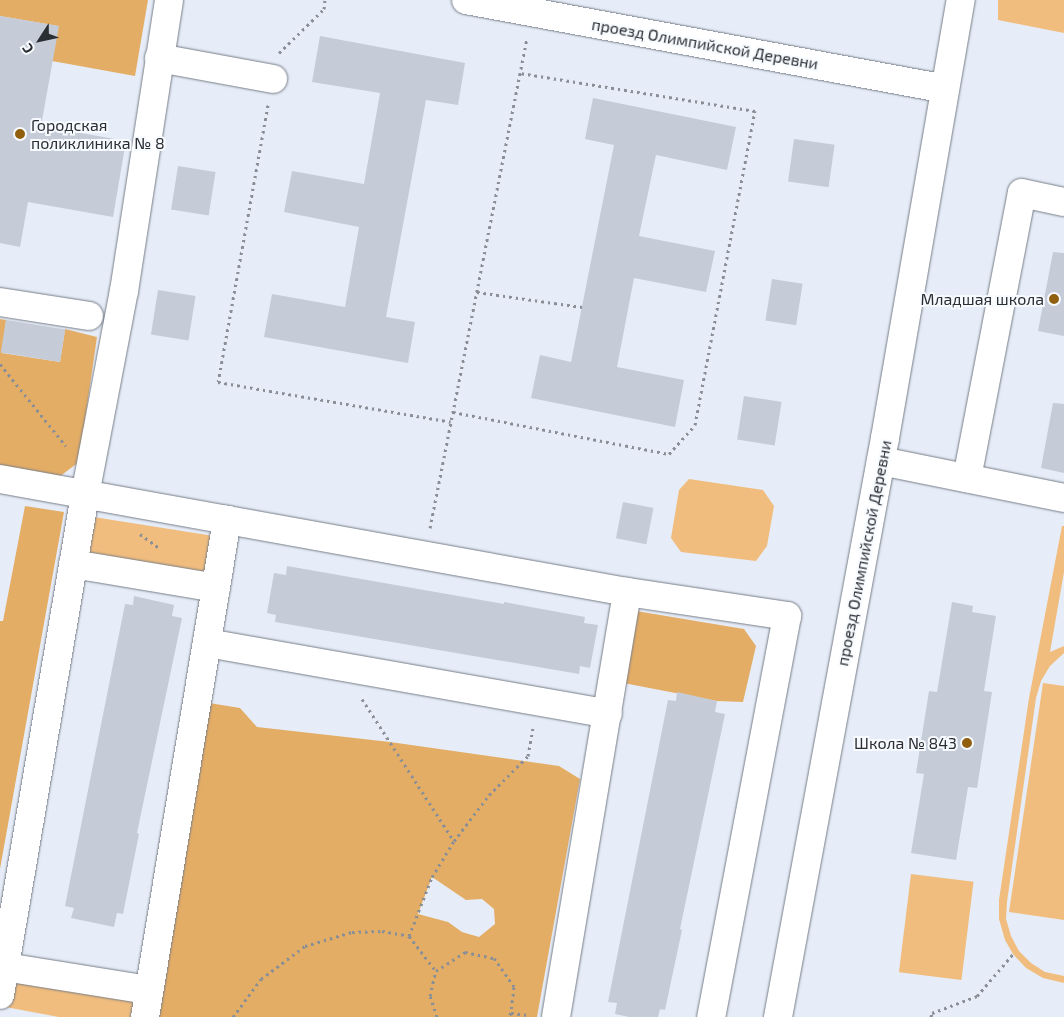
<!DOCTYPE html>
<meta charset="utf-8">
<style>
body{margin:0}
#map{position:relative;width:1064px;height:1017px;overflow:hidden;background:#e6edf8;font-family:"Exo 2",sans-serif}
div>[style]{position:absolute}
.green>*{inset:0;background:#f0bd7e;transform-origin:0 0}
.forest>*{inset:0;background:#e4ad66}
.building>*{inset:0;background:#c5ccd7;transform-origin:0 0}
.path>*{height:3px;margin-top:-1.5px;transform-origin:0;background:repeating-linear-gradient(90deg,#8a8f96 0 2.5px,transparent 0 6.5px)}
.roads{filter:drop-shadow(0 0 1px #777d87) drop-shadow(0 0 1px #777d87)}
.minor>*{height:28px;margin:-14px;padding:0 14px;transform-origin:14px;border-radius:14px;background:#fff}
.dots>*{width:14px;height:14px;translate:-50% -50%;box-sizing:border-box;border:2px solid #f7fafe;border-radius:50%}
span{translate:-50% -50%;white-space:nowrap;text-align:center;line-height:1.15;-webkit-text-stroke:4px #f7fafe;paint-order:stroke}
.street-label{font-size:16px;color:#2b2e32}
.poi-label{font-size:16px;color:#2b2e32}
.left{translate:0 -50%;text-align:left}
.right{translate:-100% -50%;text-align:right}
.north{position:absolute;left:15px;top:15px;width:50px;height:50px;-webkit-text-stroke:4px #f7fafe;paint-order:stroke;rotate:235deg;font-size:14px;font-weight:700;line-height:20px;text-align:center;color:#2b2e32}
.north::after{content:'';display:block;margin:auto;width:18px;height:22px;background:#2b2e32;clip-path:polygon(50% 0,100% 100%,50% 72%,0 100%)}
</style>
<div id="map">
<div class="green">
<div style="clip-path:polygon(998px 0,1064px 0,1064px 33px,998px 20px)"></div>
<div style="clip-path:polygon(689px 479px,763px 490px,774px 506px,767px 546px,756px 561px,681px 552px,671px 538px,679px 490px)"></div>
<div style="left:81px;top:515px;width:144px;height:50px;rotate:9deg"></div>
<div style="clip-path:polygon(1062px 526px,1064px 526px,1064px 572px,1050px 652px,1064px 646px,1064px 653px,1050px 666px,1041px 681px,1036px 698px,1007px 902px,1006px 919px,1011px 936px,1019px 951px,1031px 963px,1045px 972px,1064px 976px,1064px 983px,1043px 978px,1026px 968px,1013px 954px,1005px 940px,999px 919px,999px 900px,1029px 698px)"></div>
<div style="clip-path:polygon(1043px 683px,1064px 686px,1064px 920px,1009px 912px)"></div>
<div style="left:911px;top:874px;width:63px;height:99px;rotate:7deg"></div>
<div style="clip-path:polygon(5px 967px,135px 988px,132px 1017px,59px 1017px,0 1006px)"></div>
</div>
<div class="forest">
<div style="clip-path:polygon(0 0,148px 0,135px 76px,52px 61px,58px 26px,0 16px)"></div>
<div style="clip-path:polygon(0 319px,6px 320px,2px 353px,60px 362px,65px 329px,97px 337px,79px 462px,59px 477px,0 465px)"></div>
<div style="clip-path:polygon(25px 506px,64px 512px,0 869px,0 621px,3px 621px)"></div>
<div style="clip-path:polygon(624px 609px,744px 629px,756px 646px,743px 702px,717px 701px,613px 681px)"></div>
<div style="clip-path:polygon(evenodd,197px 701px,240px 708px,257px 727px,390px 742px,559px 766px,580px 779px,537px 1017px,145px 1017px,197px 701px,432px 877px,466px 900px,482px 899px,494px 909px,495px 924px,479px 937px,462px 932px,448px 922px,418px 914px,432px 877px)"></div>
</div>
<div class="building">
<div style="clip-path:polygon(0 16px,59px 26px,41px 126px,126px 141px,113px 217px,28px 202px,20px 247px,0 243px)"></div>
<div style="clip-path:polygon(320px 36px,465px 63px,458px 105px,426px 100px,386px 317px,415px 322px,408px 363px,264px 337px,272px 294px,345px 307px,359px 227px,284px 212px,292px 171px,364px 184px,380px 93px,312px 82px)"></div>
<div style="clip-path:polygon(593px 98px,736px 127px,727px 170px,656px 155px,639px 236px,715px 251px,706px 292px,634px 278px,617px 367px,684px 380px,675px 427px,531px 398px,540px 355px,571px 362px,614px 145px,585px 139px)"></div>
<div style="left:794px;top:139px;width:41px;height:43px;rotate:8deg"></div>
<div style="left:178px;top:166px;width:38px;height:44px;rotate:9deg"></div>
<div style="clip-path:polygon(1053px 252px,1064px 253px,1064px 336px,1038px 331px)"></div>
<div style="left:772px;top:279px;width:31px;height:42px;rotate:9deg"></div>
<div style="left:158px;top:290px;width:38px;height:45px;rotate:9deg"></div>
<div style="left:6px;top:320px;width:60px;height:33px;rotate:9deg"></div>
<div style="left:744px;top:396px;width:38px;height:44px;rotate:9deg"></div>
<div style="clip-path:polygon(1053px 403px,1064px 404px,1064px 473px,1041px 468px)"></div>
<div style="left:623px;top:502px;width:31px;height:37px;rotate:11deg"></div>
<div style="clip-path:polygon(287px 566px,504px 604px,504px 602px,585px 617px,584px 623px,598px 625px,590px 668px,580px 666px,579px 674px,275px 622px,276px 615px,267px 613px,274px 573px,286px 575px)"></div>
<div style="clip-path:polygon(134px 596px,174px 605px,172px 616px,182px 618px,137px 833px,139px 834px,123px 914px,117px 913px,114px 927px,71px 918px,74px 908px,65px 906px,125px 604px,133px 605px)"></div>
<div style="clip-path:polygon(952px 602px,973px 606px,972px 612px,996px 616px,984px 691px,992px 692px,977px 788px,968px 787px,956px 860px,911px 853px,924px 774px,916px 773px,929px 691px,937px 692px)"></div>
<div style="clip-path:polygon(677px 692px,717px 701px,715px 712px,725px 714px,680px 929px,682px 930px,665px 1010px,660px 1009px,658px 1017px,629px 1017px,615px 1014px,617px 1003px,608px 1002px,668px 700px,676px 701px)"></div>
</div>
<div class="path">
<div style="left:279px;top:53px;width:63px;rotate:-44.4deg"></div>
<div style="left:324px;top:9px;width:9px;rotate:-84deg"></div>
<div style="left:268px;top:105px;width:281px;rotate:100.2deg"></div>
<div style="left:218px;top:382px;width:236px;rotate:9.7deg"></div>
<div style="left:477px;top:292px;width:106px;rotate:8.1deg"></div>
<div style="left:0;top:364px;width:105px;rotate:51.2deg"></div>
<div style="left:453px;top:412px;width:220px;rotate:11deg"></div>
<div style="left:669px;top:454px;width:39px;rotate:-48deg"></div>
<div style="left:695px;top:425px;width:320px;rotate:-79.2deg"></div>
<div style="left:755px;top:111px;width:238px;rotate:-170.8deg"></div>
<div style="left:430px;top:528px;width:499px;rotate:-78.8deg"></div>
<div style="left:140px;top:534px;width:26px;rotate:36deg"></div>
<div style="left:362px;top:699px;width:169px;rotate:57.1deg"></div>
<div style="left:409px;top:936px;width:44px;rotate:52.4deg"></div>
<div style="left:511px;top:1013px;width:17px;rotate:7deg"></div>
<div style="left:233px;top:1017px;width:47px;rotate:-53.6deg"></div>
<div style="left:261px;top:979px;width:55px;rotate:-36.9deg"></div>
<div style="left:305px;top:946px;width:49px;rotate:-16.6deg"></div>
<div style="left:352px;top:932px;width:30px;rotate:-2deg"></div>
<div style="left:382px;top:931px;width:27px;rotate:10deg"></div>
<div style="left:409px;top:936px;width:63px;rotate:-68.7deg"></div>
<div style="left:432px;top:877px;width:42px;rotate:-58.6deg"></div>
<div style="left:454px;top:841px;width:58px;rotate:-52.7deg"></div>
<div style="left:489px;top:795px;width:55px;rotate:-45deg"></div>
<div style="left:528px;top:756px;width:28px;rotate:-80deg"></div>
<div style="left:437px;top:1017px;width:22px;rotate:-108deg"></div>
<div style="left:430px;top:996px;width:26px;rotate:-77deg"></div>
<div style="left:436px;top:971px;width:35px;rotate:-33deg"></div>
<div style="left:465px;top:952px;width:30px;rotate:12deg"></div>
<div style="left:494px;top:958px;width:35px;rotate:55deg"></div>
<div style="left:514px;top:987px;width:26px;rotate:97deg"></div>
<div style="left:511px;top:1013px;width:5px;rotate:127deg"></div>
<div style="left:931px;top:1017px;width:4px;rotate:-76deg"></div>
<div style="left:932px;top:1013px;width:48px;rotate:-20.7deg"></div>
<div style="left:977px;top:996px;width:55px;rotate:-49.4deg"></div>
</div>
<div class="roads">
<div class="minor">
<div style="left:466px;top:0;width:486px;rotate:10.5deg"></div>
<div style="left:159px;top:58px;width:116px;rotate:10.4deg"></div>
<div style="left:0;top:302px;width:90px;rotate:8.9deg"></div>
<div style="left:881px;top:461px;width:187px;rotate:11.4deg"></div>
<div style="left:967px;top:478px;width:290px;rotate:-79.1deg"></div>
<div style="left:1022px;top:193px;width:43px;rotate:12.1deg"></div>
<div style="left:0;top:479px;width:637px;rotate:10.22deg"></div>
<div style="left:627px;top:592px;width:162px;rotate:8.5deg"></div>
<div style="left:787px;top:616px;width:408px;rotate:100.7deg"></div>
<div style="left:73px;top:564px;width:145px;rotate:9.5deg"></div>
<div style="left:207px;top:643px;width:407px;rotate:10deg"></div>
<div style="left:5px;top:967px;width:146px;rotate:9.1deg"></div>
<div style="left:0;top:995px;width:507px;rotate:-80.35deg"></div>
<div style="left:85px;top:495px;width:208px;rotate:-79.2deg"></div>
<div style="left:124px;top:291px;width:294px;rotate:-81.2deg"></div>
<div style="left:145px;top:1017px;width:504px;rotate:-80.63deg"></div>
<div style="left:556px;top:1017px;width:431px;rotate:-80.5deg"></div>
<div style="left:778px;top:1017px;width:589px;rotate:-79.53deg"></div>
<div style="left:885px;top:438px;width:445px;rotate:-80.2deg"></div>
</div>
</div>
<div class="dots">
<div style="left:20px;top:134px;background:#91600f"></div>
<div style="left:1054px;top:299px;background:#91600f"></div>
<div style="left:967px;top:743px;background:#91600f"></div>
</div>
<div class="street-label">
<span style="left:705px;top:44px;rotate:10deg">проезд Олимпийской Деревни</span>
<span style="left:864px;top:553px;rotate:-79deg">проезд Олимпийской Деревни</span>
</div>
<div class="poi-label">
<span class="left" style="left:31px;top:134px">Городская<br>поликлиника № 8</span>
<span class="right" style="left:1044px;top:299px">Младшая школа</span>
<span class="right" style="left:957px;top:743px">Школа № 843</span>
</div>
<div class="north">С</div>
</div>
